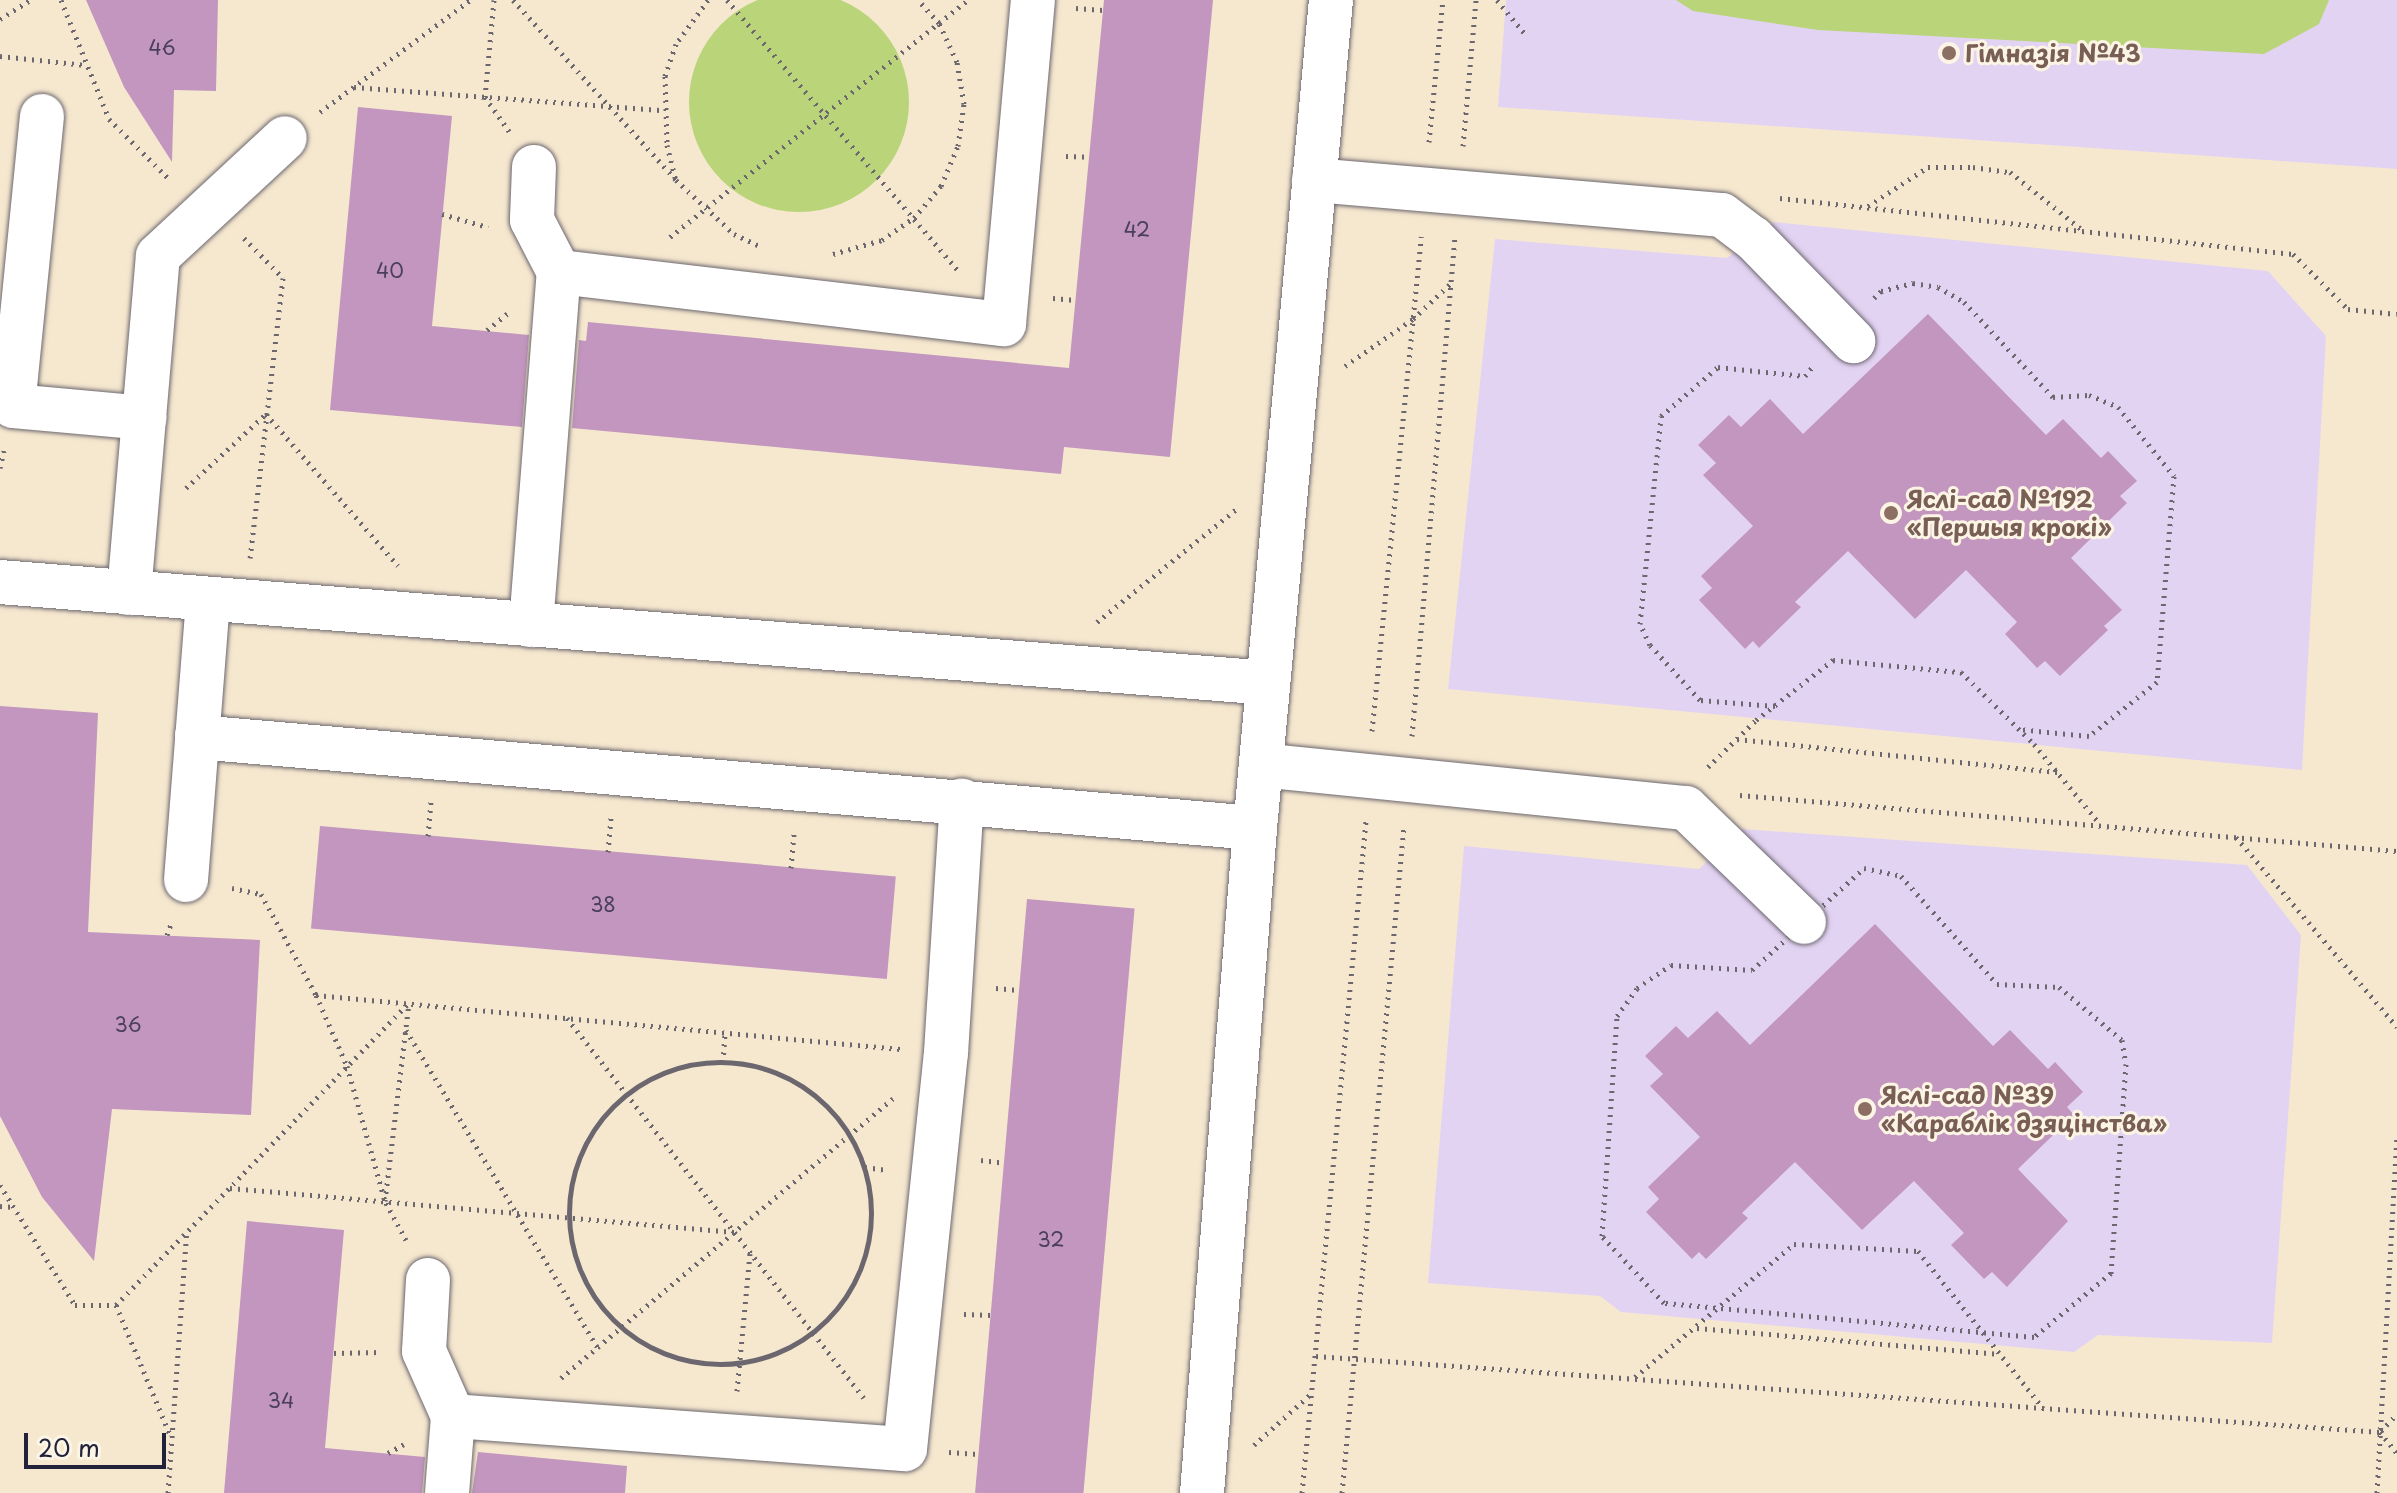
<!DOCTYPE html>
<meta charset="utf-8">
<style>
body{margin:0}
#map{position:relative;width:2397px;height:1493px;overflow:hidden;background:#f6e8cf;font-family:"Playpen Sans",sans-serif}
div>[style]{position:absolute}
.built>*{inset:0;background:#e3d3f3}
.green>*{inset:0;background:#b9d479}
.round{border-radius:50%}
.building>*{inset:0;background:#c296be;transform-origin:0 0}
.path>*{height:5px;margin-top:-2.5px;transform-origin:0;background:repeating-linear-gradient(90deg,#6c676f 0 2px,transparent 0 8px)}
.path>.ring{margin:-2.5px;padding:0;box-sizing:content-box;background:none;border:5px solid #6c676f;border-radius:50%}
.roads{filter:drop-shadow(0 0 2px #6c676f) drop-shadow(0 0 2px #6c676f)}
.minor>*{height:44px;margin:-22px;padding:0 22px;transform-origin:22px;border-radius:22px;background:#fff}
.dots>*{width:22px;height:22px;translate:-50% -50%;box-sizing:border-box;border:4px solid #fcf5e5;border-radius:50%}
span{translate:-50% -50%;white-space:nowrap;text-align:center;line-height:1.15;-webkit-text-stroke:6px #fcf5e5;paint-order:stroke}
.number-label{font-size:20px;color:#4a3f5c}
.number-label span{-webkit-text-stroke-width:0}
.education-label{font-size:24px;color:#785e54;font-weight:700}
.left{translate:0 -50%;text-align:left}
.scale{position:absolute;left:24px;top:1433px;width:142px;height:36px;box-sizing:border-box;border:4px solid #22223b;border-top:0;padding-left:10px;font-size:24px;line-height:28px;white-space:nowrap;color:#22223b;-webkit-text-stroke:6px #fcf5e5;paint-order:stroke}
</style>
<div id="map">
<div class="built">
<div style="clip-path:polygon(1506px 0,2397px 0,2397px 169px,1498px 107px)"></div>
<div style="clip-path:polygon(1774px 222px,2268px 271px,2326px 336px,2302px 770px,1448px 689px,1495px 239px,1727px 258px)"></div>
<div style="clip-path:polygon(1742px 829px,2247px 865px,2301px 935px,2272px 1343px,2098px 1335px,2074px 1352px,1621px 1312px,1600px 1296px,1428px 1283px,1464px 846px,1699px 869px)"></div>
</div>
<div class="green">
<div class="round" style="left:689px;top:-8px;width:220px;height:220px"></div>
<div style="clip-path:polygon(1676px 0,2329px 0,2319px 24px,2264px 54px,1818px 30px,1693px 11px)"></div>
</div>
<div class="building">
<div style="clip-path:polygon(86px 0,218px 0,216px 91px,174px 90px,172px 162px,124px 87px)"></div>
<div style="clip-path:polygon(1104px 0,1213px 0,1170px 457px,1064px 447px,1061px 474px,572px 428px,579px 340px,586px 341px,588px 322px,1069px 368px)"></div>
<div style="clip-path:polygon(358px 107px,452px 116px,432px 326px,529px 335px,522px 427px,330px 410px)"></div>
<div style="clip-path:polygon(1928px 314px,2046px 435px,2063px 419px,2101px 458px,2108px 451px,2137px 481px,2120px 496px,2127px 503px,2071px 558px,2122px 610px,2104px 626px,2108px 630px,2060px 676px,2045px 661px,2037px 668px,2005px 634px,2017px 622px,1966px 570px,1915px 619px,1848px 551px,1795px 602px,1801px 607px,1759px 648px,1753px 641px,1745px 649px,1699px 600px,1712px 588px,1701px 576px,1753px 526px,1703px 475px,1716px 463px,1698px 445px,1729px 415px,1741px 427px,1770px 399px,1803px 434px)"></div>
<div style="clip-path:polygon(0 706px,98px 713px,88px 932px,260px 940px,251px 1115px,112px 1109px,94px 1261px,42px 1197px,0 1116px)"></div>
<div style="left:320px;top:826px;width:578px;height:103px;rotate:5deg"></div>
<div style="left:1027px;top:899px;width:108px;height:596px;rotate:5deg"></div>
<div style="clip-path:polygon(1875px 924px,1993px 1046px,2010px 1030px,2048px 1069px,2055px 1062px,2083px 1092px,2067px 1107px,2074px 1115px,2018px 1169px,2068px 1221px,2007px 1287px,1992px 1272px,1984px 1279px,1951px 1245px,1964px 1233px,1914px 1181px,1862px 1230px,1795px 1162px,1742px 1213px,1748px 1218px,1706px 1259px,1699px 1252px,1692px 1259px,1646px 1212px,1659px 1199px,1648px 1187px,1700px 1137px,1650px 1086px,1663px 1074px,1645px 1056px,1676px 1026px,1688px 1038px,1717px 1011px,1750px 1045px)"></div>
<div style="clip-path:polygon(247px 1221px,344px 1230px,325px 1448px,425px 1457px,422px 1493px,224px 1493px)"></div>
<div style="clip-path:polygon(478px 1452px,627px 1466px,625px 1493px,472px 1493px)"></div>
</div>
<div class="path">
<div style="left:61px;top:0;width:128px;rotate:68deg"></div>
<div style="left:109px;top:119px;width:86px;rotate:45deg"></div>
<div style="left:494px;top:0;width:97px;rotate:95.3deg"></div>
<div style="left:485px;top:97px;width:42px;rotate:54.8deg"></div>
<div style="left:513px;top:0;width:243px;rotate:47.8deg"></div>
<div style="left:708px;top:0;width:54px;rotate:126deg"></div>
<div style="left:676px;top:44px;width:34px;rotate:109deg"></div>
<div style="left:665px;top:76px;width:69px;rotate:88.3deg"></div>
<div style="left:667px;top:145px;width:36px;rotate:76deg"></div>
<div style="left:676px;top:180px;width:79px;rotate:43deg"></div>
<div style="left:734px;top:234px;width:29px;rotate:25deg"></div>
<div style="left:727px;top:0;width:359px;rotate:49.5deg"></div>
<div style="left:1497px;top:0;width:45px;rotate:50.4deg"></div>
<div style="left:1076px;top:8px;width:27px;rotate:4deg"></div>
<div style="left:0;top:19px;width:36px;rotate:-32deg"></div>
<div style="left:0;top:56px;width:86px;rotate:6deg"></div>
<div style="left:354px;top:87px;width:310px;rotate:4.3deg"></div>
<div style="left:320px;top:112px;width:187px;rotate:-36.7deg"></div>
<div style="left:1429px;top:142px;width:143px;rotate:-84.4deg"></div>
<div style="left:1463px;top:146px;width:147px;rotate:-84.9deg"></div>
<div style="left:1066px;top:156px;width:23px;rotate:2deg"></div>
<div style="left:1780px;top:198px;width:516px;rotate:6.23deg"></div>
<div style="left:2293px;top:254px;width:78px;rotate:45deg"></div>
<div style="left:2348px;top:309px;width:49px;rotate:5.8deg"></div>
<div style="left:1868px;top:206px;width:72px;rotate:-33deg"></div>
<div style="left:1928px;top:167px;width:45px"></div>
<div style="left:1973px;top:167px;width:37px;rotate:8deg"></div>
<div style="left:2010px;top:172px;width:96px;rotate:38.7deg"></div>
<div style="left:442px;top:214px;width:48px;rotate:15.8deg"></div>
<div style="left:670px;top:237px;width:381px;rotate:-38.5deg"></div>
<div style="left:244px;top:238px;width:56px;rotate:45.7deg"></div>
<div style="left:283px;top:278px;width:282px;rotate:96.7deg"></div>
<div style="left:833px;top:254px;width:51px;rotate:-15.9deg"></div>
<div style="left:882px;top:240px;width:39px;rotate:-35deg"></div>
<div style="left:914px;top:218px;width:42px;rotate:-49.8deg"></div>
<div style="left:941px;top:186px;width:43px;rotate:-67deg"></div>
<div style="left:958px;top:146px;width:42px;rotate:-81.9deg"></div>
<div style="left:964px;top:104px;width:43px;rotate:-99.5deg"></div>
<div style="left:957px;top:62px;width:43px;rotate:-114.8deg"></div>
<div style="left:939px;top:23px;width:31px;rotate:-132deg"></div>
<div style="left:1053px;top:298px;width:22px;rotate:5deg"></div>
<div style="left:1874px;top:298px;width:10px;rotate:-45deg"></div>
<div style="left:1881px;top:291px;width:33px;rotate:-14deg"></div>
<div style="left:1913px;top:283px;width:25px;rotate:9deg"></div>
<div style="left:1938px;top:287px;width:30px;rotate:30deg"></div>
<div style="left:1964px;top:302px;width:130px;rotate:46.9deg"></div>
<div style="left:2053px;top:397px;width:36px;rotate:-3deg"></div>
<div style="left:2089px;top:395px;width:31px;rotate:22deg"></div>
<div style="left:2118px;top:407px;width:89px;rotate:50.9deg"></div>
<div style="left:2174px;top:476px;width:207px;rotate:94.7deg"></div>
<div style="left:2157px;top:682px;width:87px;rotate:141.5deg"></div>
<div style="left:2089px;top:736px;width:71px;rotate:-174.4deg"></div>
<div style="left:487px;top:330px;width:27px;rotate:-39deg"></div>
<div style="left:1345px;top:366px;width:83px;rotate:-34.7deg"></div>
<div style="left:1413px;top:319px;width:51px;rotate:-43.4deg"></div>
<div style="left:0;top:468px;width:18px;rotate:-77deg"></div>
<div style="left:186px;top:488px;width:109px;rotate:-42.8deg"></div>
<div style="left:266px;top:414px;width:201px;rotate:49deg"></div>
<div style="left:1097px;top:622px;width:181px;rotate:-39deg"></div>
<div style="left:1775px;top:706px;width:75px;rotate:-175.4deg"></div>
<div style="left:1700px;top:700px;width:74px;rotate:-132.3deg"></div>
<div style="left:1650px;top:645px;width:23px;rotate:-115deg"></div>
<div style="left:1640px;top:624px;width:209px;rotate:-84.2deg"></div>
<div style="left:1661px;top:416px;width:75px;rotate:-40.7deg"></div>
<div style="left:1718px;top:367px;width:87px;rotate:5.9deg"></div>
<div style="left:1805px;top:376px;width:14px;rotate:-51deg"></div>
<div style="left:1372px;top:731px;width:497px;rotate:-84.3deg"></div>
<div style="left:1412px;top:736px;width:502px;rotate:-85.08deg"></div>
<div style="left:1737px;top:739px;width:322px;rotate:5.9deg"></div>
<div style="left:1708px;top:767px;width:67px;rotate:-44.4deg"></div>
<div style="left:1756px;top:720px;width:98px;rotate:-37.9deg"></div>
<div style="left:1833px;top:660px;width:129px;rotate:5.4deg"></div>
<div style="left:1961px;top:672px;width:103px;rotate:44.6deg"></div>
<div style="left:2034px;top:744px;width:104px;rotate:50.5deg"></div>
<div style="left:1740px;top:795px;width:659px;rotate:4.87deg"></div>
<div style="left:428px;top:836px;width:35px;rotate:-85deg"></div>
<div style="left:2236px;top:837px;width:249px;rotate:49.7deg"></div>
<div style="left:608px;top:852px;width:35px;rotate:-85deg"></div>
<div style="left:791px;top:868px;width:34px;rotate:-85deg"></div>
<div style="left:1864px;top:868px;width:38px;rotate:12deg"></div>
<div style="left:1901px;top:876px;width:144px;rotate:48.4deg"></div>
<div style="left:1997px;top:984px;width:62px;rotate:2.8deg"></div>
<div style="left:2059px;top:987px;width:82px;rotate:40.1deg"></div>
<div style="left:2122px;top:1040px;width:24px;rotate:81deg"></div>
<div style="left:2126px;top:1064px;width:210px;rotate:94.1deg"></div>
<div style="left:2111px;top:1273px;width:100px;rotate:140.3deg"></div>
<div style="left:2034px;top:1337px;width:372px;rotate:-174.7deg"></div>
<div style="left:1664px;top:1303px;width:91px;rotate:-132.8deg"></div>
<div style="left:1602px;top:1236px;width:221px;rotate:-86.1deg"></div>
<div style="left:1617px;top:1016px;width:34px;rotate:-54deg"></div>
<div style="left:1637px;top:988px;width:41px;rotate:-34.1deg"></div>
<div style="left:1671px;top:965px;width:81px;rotate:3.5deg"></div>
<div style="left:1752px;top:970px;width:151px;rotate:-42.3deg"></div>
<div style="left:232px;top:888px;width:30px;rotate:12deg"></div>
<div style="left:261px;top:894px;width:115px;rotate:61.4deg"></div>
<div style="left:316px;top:995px;width:77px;rotate:66.4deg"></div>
<div style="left:347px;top:1066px;width:140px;rotate:74.3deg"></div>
<div style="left:167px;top:935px;width:15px;rotate:-70deg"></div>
<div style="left:996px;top:988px;width:23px;rotate:5deg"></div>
<div style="left:316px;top:995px;width:587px;rotate:5.27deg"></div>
<div style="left:567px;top:1018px;width:482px;rotate:52deg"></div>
<div style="left:406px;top:1030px;width:370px;rotate:58.9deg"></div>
<div style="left:723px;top:1062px;width:29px;rotate:-86deg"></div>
<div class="ring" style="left:569px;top:1062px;width:297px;height:297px"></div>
<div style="left:981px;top:1160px;width:23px;rotate:7deg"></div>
<div style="left:865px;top:1167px;width:22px;rotate:8deg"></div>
<div style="left:0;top:1185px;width:142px;rotate:58deg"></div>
<div style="left:75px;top:1305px;width:41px"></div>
<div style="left:116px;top:1305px;width:421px;rotate:-45.9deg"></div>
<div style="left:230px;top:1188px;width:506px;rotate:4.99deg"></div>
<div style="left:0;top:1206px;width:14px;rotate:4deg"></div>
<div style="left:406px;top:1240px;width:44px;rotate:-118.3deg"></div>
<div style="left:385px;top:1201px;width:198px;rotate:-83.1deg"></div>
<div style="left:116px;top:1305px;width:143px;rotate:67.4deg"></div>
<div style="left:964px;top:1314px;width:27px;rotate:2deg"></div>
<div style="left:1697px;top:1328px;width:304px;rotate:4.9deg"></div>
<div style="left:334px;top:1353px;width:47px;rotate:-1.2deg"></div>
<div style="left:1316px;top:1356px;width:1067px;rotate:4.09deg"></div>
<div style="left:2380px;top:1432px;width:27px;rotate:51deg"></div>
<div style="left:1635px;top:1377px;width:207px;rotate:-39.9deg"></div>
<div style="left:1794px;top:1244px;width:124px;rotate:3.2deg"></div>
<div style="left:1918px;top:1251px;width:201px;rotate:51.5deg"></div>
<div style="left:561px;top:1378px;width:434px;rotate:-40.1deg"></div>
<div style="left:737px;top:1391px;width:138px;rotate:-84.6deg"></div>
<div style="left:2381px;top:1431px;width:23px;rotate:-47deg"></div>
<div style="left:1254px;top:1445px;width:78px;rotate:-41.9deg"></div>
<div style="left:949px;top:1452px;width:29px;rotate:4deg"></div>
<div style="left:388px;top:1453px;width:18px;rotate:-29deg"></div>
<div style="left:168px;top:1493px;width:263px;rotate:-85.9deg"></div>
<div style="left:1302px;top:1493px;width:675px;rotate:-84.56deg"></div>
<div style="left:1342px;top:1493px;width:670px;rotate:-84.69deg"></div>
<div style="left:2377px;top:1493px;width:355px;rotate:-86.8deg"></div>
</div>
<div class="roads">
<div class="minor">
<div style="left:42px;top:116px;width:291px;rotate:95.7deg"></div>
<div style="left:13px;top:406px;width:132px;rotate:5.2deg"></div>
<div style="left:534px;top:167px;width:53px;rotate:92.2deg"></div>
<div style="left:532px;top:220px;width:59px;rotate:62.6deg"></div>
<div style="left:559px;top:272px;width:448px;rotate:6.7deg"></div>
<div style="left:1004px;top:324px;width:325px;rotate:-84.9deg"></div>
<div style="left:1314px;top:180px;width:409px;rotate:4.9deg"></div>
<div style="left:1722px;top:215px;width:39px;rotate:37deg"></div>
<div style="left:1753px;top:238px;width:144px;rotate:45.8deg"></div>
<div style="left:0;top:582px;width:1272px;rotate:4.55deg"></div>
<div style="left:129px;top:593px;width:338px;rotate:-85.1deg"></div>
<div style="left:158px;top:256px;width:173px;rotate:-42.9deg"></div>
<div style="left:531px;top:625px;width:354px;rotate:-85.5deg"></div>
<div style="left:197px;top:737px;width:1062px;rotate:4.92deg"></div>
<div style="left:1261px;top:765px;width:427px;rotate:5.8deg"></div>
<div style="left:1686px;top:808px;width:164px;rotate:44deg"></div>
<div style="left:186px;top:880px;width:282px;rotate:-85.5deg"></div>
<div style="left:428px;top:1280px;width:71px;rotate:93.2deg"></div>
<div style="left:424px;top:1351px;width:71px;rotate:66deg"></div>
<div style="left:453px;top:1416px;width:453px;rotate:4.2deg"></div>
<div style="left:905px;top:1449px;width:398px;rotate:-84.1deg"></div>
<div style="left:946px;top:1053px;width:253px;rotate:-86.4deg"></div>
<div style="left:447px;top:1493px;width:77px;rotate:-85.5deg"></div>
<div style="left:1202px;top:1493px;width:667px;rotate:-85.44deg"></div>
<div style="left:1255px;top:828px;width:831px;rotate:-84.76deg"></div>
</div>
</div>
<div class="dots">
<div style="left:1949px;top:53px;background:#8d6e63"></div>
<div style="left:1891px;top:513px;background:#8d6e63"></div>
<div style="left:1865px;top:1109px;background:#8d6e63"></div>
</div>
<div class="number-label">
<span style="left:162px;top:47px">46</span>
<span style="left:1137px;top:229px">42</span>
<span style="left:390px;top:270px">40</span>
<span style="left:603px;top:904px">38</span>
<span style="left:128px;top:1024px">36</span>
<span style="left:1051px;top:1239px">32</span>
<span style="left:281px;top:1400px">34</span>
</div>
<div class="education-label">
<span class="left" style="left:1965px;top:53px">Гімназія №43</span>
<span class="left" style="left:1907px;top:513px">Яслі-сад №192<br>«Першыя крокі»</span>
<span class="left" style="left:1881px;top:1109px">Яслі-сад №39<br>«Караблік дзяцінства»</span>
</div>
<div class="scale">20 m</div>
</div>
